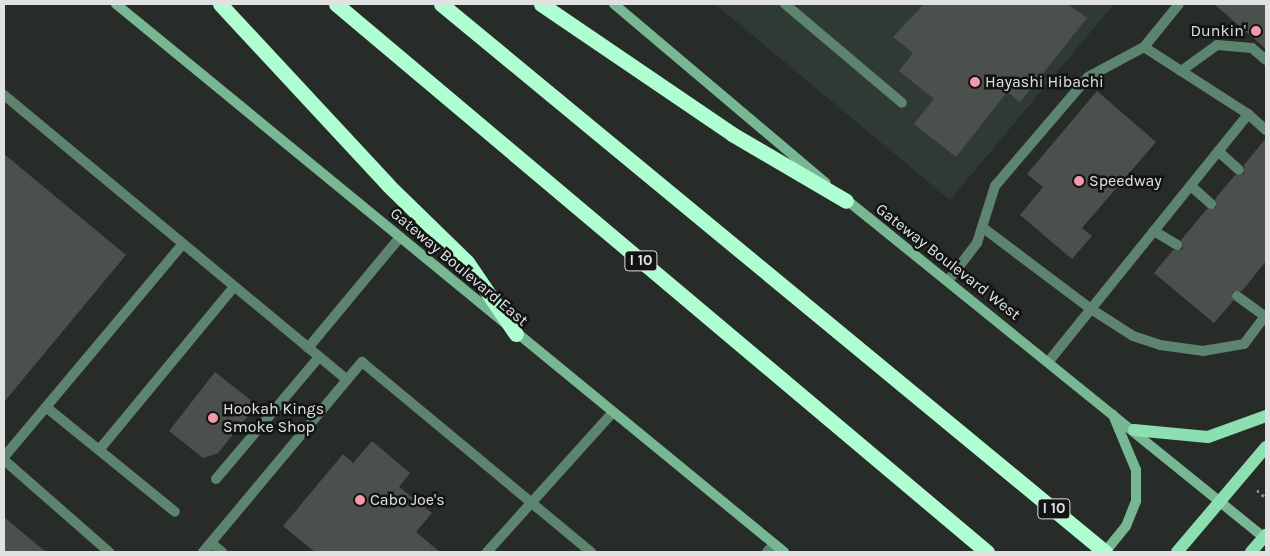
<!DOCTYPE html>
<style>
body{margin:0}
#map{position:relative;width:1270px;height:556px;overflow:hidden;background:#282c29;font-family:Karla,sans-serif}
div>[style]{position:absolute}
.built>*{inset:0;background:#303a34}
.building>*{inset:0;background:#4c504d}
.path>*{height:3px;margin-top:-1.5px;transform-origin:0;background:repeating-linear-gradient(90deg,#898c8a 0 2.5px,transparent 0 6.5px)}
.service>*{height:10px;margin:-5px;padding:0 5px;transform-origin:5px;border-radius:5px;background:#5d846e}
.secondary>*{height:10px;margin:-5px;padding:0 5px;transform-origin:5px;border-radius:5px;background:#78b794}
.primary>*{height:12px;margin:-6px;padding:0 6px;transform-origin:6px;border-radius:6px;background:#8bdfb1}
.motorway>*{height:15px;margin:-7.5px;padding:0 7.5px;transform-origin:7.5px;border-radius:7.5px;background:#affed1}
.dots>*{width:14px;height:14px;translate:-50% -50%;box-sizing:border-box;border:2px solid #121413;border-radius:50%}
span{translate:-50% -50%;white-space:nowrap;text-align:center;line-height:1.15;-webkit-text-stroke:5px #121413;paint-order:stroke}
.shield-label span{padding:1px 4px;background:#121413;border:1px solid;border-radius:4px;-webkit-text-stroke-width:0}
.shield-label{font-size:15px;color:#e0e2e1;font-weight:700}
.poi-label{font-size:16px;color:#e0e2e1}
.right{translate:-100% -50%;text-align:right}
.left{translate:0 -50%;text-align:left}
.street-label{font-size:16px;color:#e0e2e1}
.frame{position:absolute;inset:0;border:5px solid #e0e2e1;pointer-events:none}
</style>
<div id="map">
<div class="built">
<div style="clip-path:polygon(715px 4px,1114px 4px,950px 200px)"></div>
</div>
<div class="building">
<div style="clip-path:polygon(924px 4px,1068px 4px,1087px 18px,1020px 102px,1007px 92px,956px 157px,914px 124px,934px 99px,899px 71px,913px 53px,893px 37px)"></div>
<div style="clip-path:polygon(1214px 4px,1266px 4px,1266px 49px)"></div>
<div style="clip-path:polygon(1097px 91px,1156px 142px,1082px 228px,1092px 236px,1072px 259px,1020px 215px,1043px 187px,1027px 174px)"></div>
<div style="clip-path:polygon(1266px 138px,1266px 261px,1242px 291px,1232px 292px,1233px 301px,1214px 323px,1154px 273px,1173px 250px,1183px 249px,1181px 240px,1207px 209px,1216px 208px,1215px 199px,1235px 175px,1244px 174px,1244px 165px)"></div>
<div style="clip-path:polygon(4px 154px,126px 255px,4px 402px)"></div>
<div style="clip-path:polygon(215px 372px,257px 405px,218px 453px,203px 458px,169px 431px)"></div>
<div style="clip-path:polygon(372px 441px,410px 473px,399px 487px,432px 513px,416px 532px,440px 552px,315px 552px,283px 526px,343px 454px,353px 463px)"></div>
<div style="clip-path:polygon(4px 517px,46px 552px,4px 552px)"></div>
</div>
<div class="path">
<div style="left:1257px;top:490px;width:12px;rotate:42deg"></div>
</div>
<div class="service">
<div style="left:785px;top:4px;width:153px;rotate:40.2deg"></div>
<div style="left:1144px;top:47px;width:55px;rotate:-50.9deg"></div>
<div style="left:1181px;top:71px;width:44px;rotate:-35.8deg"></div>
<div style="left:1217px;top:45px;width:35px;rotate:5deg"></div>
<div style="left:1252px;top:48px;width:18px;rotate:41deg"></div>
<div style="left:4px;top:95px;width:446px;rotate:39.7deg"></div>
<div style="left:1218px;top:151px;width:28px;rotate:42deg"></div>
<div style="left:1191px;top:186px;width:27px;rotate:42deg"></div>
<div style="left:982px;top:227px;width:136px;rotate:37deg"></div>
<div style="left:1091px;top:309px;width:50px;rotate:32.7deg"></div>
<div style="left:1133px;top:336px;width:28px;rotate:18deg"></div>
<div style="left:1160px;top:345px;width:43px;rotate:7.9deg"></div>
<div style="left:1203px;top:351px;width:42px;rotate:-9.7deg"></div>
<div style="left:1244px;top:344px;width:36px;rotate:-53deg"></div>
<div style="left:1154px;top:231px;width:27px;rotate:31deg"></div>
<div style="left:948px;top:281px;width:48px;rotate:-52.7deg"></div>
<div style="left:977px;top:243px;width:60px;rotate:-72.5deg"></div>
<div style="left:995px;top:186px;width:143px;rotate:-49.5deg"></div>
<div style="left:1088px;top:77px;width:64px;rotate:-28.2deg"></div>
<div style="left:1144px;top:47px;width:124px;rotate:32.8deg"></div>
<div style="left:1237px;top:296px;width:34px;rotate:36deg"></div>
<div style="left:308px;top:348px;width:144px;rotate:-50.3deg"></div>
<div style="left:1049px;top:361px;width:317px;rotate:-51.1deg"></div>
<div style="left:1248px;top:114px;width:24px;rotate:42deg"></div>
<div style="left:46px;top:407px;width:166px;rotate:39.1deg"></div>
<div style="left:99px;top:450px;width:212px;rotate:-50.4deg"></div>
<div style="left:4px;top:457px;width:278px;rotate:-50deg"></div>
<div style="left:4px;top:460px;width:140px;rotate:41.2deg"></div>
<div style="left:216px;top:479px;width:160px;rotate:-49.8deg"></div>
<div style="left:211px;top:543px;width:14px;rotate:39deg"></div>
<div style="left:203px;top:552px;width:248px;rotate:-50.1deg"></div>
<div style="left:362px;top:362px;width:298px;rotate:39.7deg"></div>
<div style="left:487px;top:552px;width:187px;rotate:-48deg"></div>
<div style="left:767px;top:552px;width:11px;rotate:-49deg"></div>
</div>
<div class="secondary">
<div style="left:116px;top:4px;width:864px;rotate:39.36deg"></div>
<div style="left:614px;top:4px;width:277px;rotate:40.2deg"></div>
<div style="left:843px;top:197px;width:544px;rotate:38.96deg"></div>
<div style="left:1105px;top:552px;width:33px;rotate:-51deg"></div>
<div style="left:1126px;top:526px;width:27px;rotate:-68deg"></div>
<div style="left:1136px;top:501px;width:31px;rotate:-90deg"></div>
<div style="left:1136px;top:470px;width:60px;rotate:-112.7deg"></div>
</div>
<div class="primary">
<div style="left:1134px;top:430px;width:74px;rotate:5.4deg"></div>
<div style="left:1208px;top:437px;width:62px;rotate:-19.9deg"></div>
<div style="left:1177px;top:552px;width:138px;rotate:-49.7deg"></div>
<div style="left:1251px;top:552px;width:23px;rotate:-49deg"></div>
</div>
<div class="motorway">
<div style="left:220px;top:4px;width:247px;rotate:47.1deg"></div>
<div style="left:388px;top:185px;width:110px;rotate:44.3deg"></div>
<div style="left:467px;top:262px;width:87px;rotate:55.8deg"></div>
<div style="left:336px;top:4px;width:851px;rotate:40.09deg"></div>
<div style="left:441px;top:4px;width:861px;rotate:39.53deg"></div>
<div style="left:541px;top:4px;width:231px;rotate:34.2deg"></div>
<div style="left:732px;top:134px;width:132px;rotate:30.4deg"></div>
</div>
<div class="dots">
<div style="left:1256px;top:31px;background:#f39aa9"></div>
<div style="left:975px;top:82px;background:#f39aa9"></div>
<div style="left:1079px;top:181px;background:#f39aa9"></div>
<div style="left:213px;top:418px;background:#f39aa9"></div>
<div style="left:360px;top:500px;background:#f39aa9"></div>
</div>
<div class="shield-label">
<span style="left:641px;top:261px">I 10</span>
<span style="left:1054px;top:509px">I 10</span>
</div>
<div class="poi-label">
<span class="right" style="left:1246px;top:31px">Dunkin'</span>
<span class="left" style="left:985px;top:82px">Hayashi Hibachi</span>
<span class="left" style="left:1089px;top:181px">Speedway</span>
<span class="left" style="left:223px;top:418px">Hookah Kings<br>Smoke Shop</span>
<span class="left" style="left:370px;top:500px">Cabo Joe's</span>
</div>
<div class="street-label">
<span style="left:948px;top:262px;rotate:38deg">Gateway Boulevard West</span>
<span style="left:459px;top:267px;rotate:40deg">Gateway Boulevard East</span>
</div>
<div class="frame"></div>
</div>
